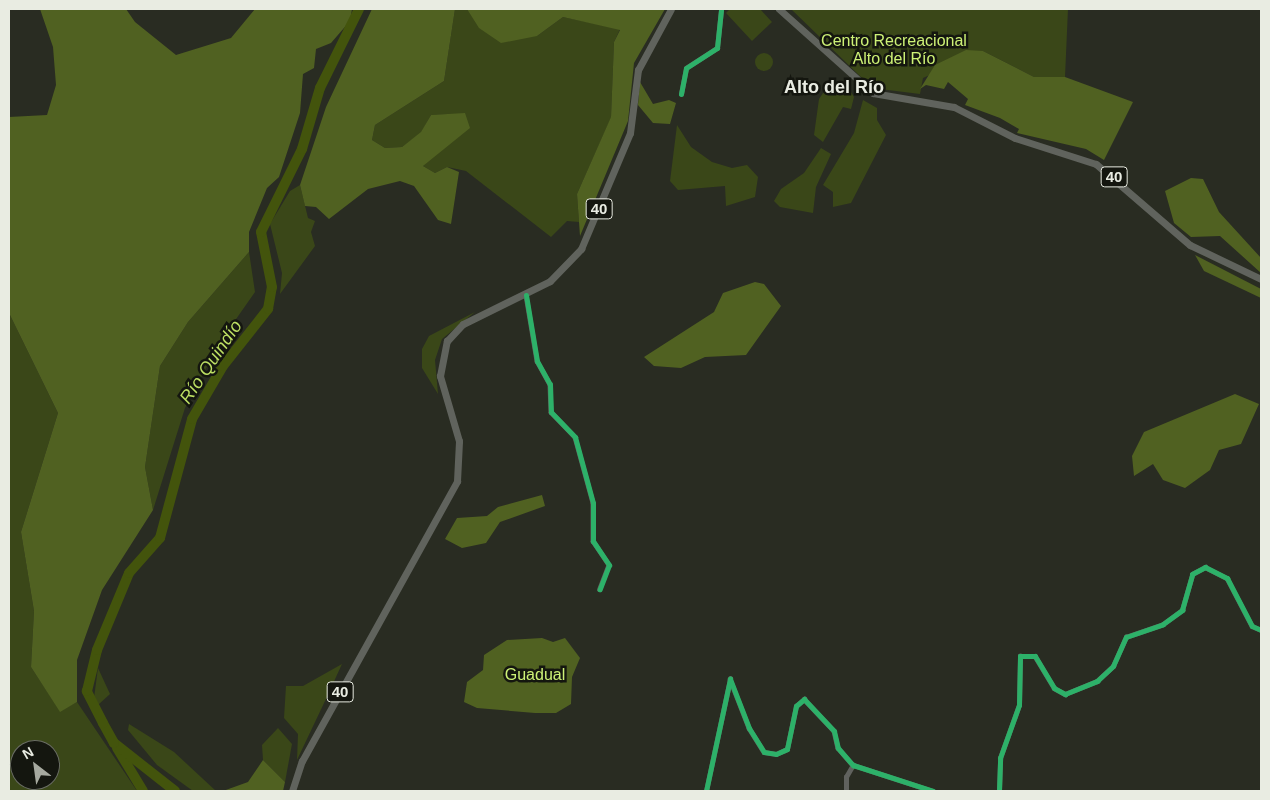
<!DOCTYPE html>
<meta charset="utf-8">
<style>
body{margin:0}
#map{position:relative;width:1270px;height:800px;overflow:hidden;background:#292c22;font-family:Helvetica,sans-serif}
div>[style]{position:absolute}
.green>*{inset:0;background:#3a4718}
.round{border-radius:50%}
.forest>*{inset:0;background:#506121}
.river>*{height:10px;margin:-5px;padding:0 5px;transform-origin:5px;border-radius:5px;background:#43540c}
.minor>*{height:4.5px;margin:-2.25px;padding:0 2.25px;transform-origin:2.25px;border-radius:2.25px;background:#60625e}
.primary>*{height:7px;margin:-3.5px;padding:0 3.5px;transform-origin:3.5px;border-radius:3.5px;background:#60635d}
.cycleway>*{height:5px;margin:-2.5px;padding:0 2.5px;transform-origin:2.5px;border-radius:2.5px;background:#2db169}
span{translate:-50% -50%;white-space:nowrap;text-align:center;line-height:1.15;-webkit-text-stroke:5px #14160f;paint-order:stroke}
.shield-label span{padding:1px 4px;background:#14160f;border:1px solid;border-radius:4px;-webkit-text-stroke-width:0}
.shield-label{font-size:15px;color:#e9ece2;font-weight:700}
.park-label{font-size:16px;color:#cdf176}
.neighbourhood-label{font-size:18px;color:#e9ece2;font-weight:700}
.water-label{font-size:18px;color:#bcde63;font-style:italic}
.frame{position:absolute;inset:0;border:10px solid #e9ece2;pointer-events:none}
.north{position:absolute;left:10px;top:740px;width:50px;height:50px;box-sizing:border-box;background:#14160f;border:1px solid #696c63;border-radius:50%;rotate:330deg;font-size:14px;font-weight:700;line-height:20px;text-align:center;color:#e9ece2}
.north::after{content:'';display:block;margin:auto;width:18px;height:22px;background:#a6a99f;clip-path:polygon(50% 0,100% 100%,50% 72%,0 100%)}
</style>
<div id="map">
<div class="green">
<div style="clip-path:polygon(455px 9px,467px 9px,537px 36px,563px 17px,620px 29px,614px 42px,611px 118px,577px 194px,579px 222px,567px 221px,551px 237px,466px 171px,447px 167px,435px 173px,423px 166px,465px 114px,431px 115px,421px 133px,402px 147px,385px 148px,372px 140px,375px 125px,444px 81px)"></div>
<div style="clip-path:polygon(730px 9px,760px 9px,772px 22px,752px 41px,726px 13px)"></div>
<div style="clip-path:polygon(791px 9px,1068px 9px,1065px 77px,1034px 77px,983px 51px,923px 78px,920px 94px,880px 89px,863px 79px)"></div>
<div class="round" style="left:755px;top:53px;width:18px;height:18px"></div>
<div style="clip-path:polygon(845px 82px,854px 97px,851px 109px,843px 107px,823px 142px,814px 135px,819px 99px,825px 90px)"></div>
<div style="clip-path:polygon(863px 100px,877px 108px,877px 120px,886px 135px,851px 203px,833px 207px,833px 192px,823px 185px,854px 133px)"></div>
<div style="clip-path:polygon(677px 125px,691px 147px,712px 162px,732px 168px,747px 165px,758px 177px,755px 197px,726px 206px,725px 186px,678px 190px,670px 181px)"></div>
<div style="clip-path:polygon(821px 148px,831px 154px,816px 187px,813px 213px,780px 207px,774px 201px,781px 189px,804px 173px)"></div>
<div style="clip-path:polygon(300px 185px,308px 218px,315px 221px,311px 232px,315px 246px,280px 294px,282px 273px,270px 224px,290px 191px)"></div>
<div style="clip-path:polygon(249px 252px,255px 292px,220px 342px,185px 408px,153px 510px,145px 467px,160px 366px,188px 322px)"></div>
<div style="clip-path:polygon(475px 312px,442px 339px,435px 360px,438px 394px,422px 368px,422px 349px,429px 336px)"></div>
<div style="clip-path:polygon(evenodd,9px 313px,58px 413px,21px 532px,34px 611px,31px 667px,60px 711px,77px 702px,137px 791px,9px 791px,9px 313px,20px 750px,50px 750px,50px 780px,20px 780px,20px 750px)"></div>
<div style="clip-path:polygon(342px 664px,325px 701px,297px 760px,298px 734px,284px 718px,286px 686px,303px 686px)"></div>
<div style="clip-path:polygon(98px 668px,110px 694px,98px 705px,94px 698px)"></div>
<div style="clip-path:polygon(129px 724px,174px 752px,216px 791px,193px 791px,157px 765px,128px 730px)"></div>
<div style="clip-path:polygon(278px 728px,292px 744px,285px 782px,263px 760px,262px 745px)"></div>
</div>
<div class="forest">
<div style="clip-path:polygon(40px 9px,126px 9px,135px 22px,176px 55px,231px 38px,255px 9px,352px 9px,350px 21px,331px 43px,316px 49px,314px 68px,303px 74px,300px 113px,279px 177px,267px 188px,249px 232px,249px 252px,188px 322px,160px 366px,145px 467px,153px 510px,102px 590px,77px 660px,77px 702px,60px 712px,31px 667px,34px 611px,21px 532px,58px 413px,9px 313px,9px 117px,47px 115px,56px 85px,53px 47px)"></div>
<div style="clip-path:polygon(372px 9px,455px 9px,444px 81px,375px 125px,372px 140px,385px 148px,402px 147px,421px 132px,431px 115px,465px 113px,470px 128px,423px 166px,435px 173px,447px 167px,459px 172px,451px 224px,438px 220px,414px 186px,400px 181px,368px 189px,329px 219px,316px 207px,305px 206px,300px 185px,326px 107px)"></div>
<div style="clip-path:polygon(467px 9px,665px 9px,634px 63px,628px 121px,580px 236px,577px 194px,611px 117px,614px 42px,620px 30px,563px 17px,537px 36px,501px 43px,479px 28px)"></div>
<div style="clip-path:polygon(966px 50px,983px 51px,1034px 77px,1065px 77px,1133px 102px,1104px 160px,1086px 149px,1017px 133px,1019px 129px,1000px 118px,965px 105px,968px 99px,948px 82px,944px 89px,926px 85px,920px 89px,935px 65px)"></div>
<div style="clip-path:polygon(640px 82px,653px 104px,669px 100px,676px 103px,670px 124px,653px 123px,638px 105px)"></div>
<div style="clip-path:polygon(1191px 178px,1203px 179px,1219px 212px,1261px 258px,1261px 273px,1220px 236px,1191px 237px,1174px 223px,1165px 191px)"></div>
<div style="clip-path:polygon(1195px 255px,1261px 289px,1261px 298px,1204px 271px)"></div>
<div style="clip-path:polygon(755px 282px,764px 284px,781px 306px,746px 355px,705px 357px,681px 368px,654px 366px,644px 357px,714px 312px,723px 293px)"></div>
<div style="clip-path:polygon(1235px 394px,1259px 404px,1241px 444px,1219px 450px,1210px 470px,1185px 488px,1163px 480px,1153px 464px,1134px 476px,1132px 456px,1144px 432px)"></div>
<div style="clip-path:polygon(542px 495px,545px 506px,500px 522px,486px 543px,462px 548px,445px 539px,457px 518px,487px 516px,498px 507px)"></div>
<div style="clip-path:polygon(542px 638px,553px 642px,565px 638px,580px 658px,572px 677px,571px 704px,556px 713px,535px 713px,477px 708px,464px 702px,467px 682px,483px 670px,484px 655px,507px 640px)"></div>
<div style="clip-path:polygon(263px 760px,285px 782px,283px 791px,223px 791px,248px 782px)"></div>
</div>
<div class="river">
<div style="left:117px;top:748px;width:50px;rotate:58.8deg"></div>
<div style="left:175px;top:791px;width:78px;rotate:-141.8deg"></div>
<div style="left:114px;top:743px;width:23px;rotate:-119deg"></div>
<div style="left:103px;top:723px;width:36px;rotate:-117deg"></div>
<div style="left:87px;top:691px;width:42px;rotate:-76.3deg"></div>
<div style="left:97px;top:650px;width:83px;rotate:-67.4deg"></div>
<div style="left:129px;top:573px;width:47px;rotate:-48.5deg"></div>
<div style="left:160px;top:538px;width:123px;rotate:-74.9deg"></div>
<div style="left:192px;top:419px;width:61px;rotate:-59.7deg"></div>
<div style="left:223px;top:366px;width:73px;rotate:-51.7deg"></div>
<div style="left:268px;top:309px;width:22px;rotate:-80deg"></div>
<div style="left:272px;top:287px;width:56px;rotate:-101.3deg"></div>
<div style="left:261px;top:232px;width:93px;rotate:-63.7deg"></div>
<div style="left:302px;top:149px;width:64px;rotate:-73.6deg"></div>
<div style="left:320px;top:88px;width:88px;rotate:-63.7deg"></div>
</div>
<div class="minor">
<div style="left:681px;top:94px;width:26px;rotate:-79deg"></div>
<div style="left:686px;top:68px;width:37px;rotate:-33deg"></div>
<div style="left:717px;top:48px;width:39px;rotate:-84deg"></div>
<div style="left:526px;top:295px;width:67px;rotate:80.5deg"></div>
<div style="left:537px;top:361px;width:26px;rotate:61deg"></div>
<div style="left:550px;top:384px;width:28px;rotate:88deg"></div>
<div style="left:551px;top:412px;width:35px;rotate:46deg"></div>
<div style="left:575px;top:437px;width:68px;rotate:74.7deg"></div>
<div style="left:593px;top:503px;width:38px;rotate:90deg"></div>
<div style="left:593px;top:541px;width:29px;rotate:56deg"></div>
<div style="left:609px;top:565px;width:26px;rotate:111deg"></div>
<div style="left:706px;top:791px;width:115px;rotate:-77.9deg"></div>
<div style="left:730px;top:679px;width:53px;rotate:68.8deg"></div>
<div style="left:749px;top:728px;width:28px;rotate:58deg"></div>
<div style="left:764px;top:752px;width:12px;rotate:9deg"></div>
<div style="left:776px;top:754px;width:12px;rotate:-24deg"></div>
<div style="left:787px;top:749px;width:44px;rotate:-78.2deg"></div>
<div style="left:796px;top:706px;width:11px;rotate:-41deg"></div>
<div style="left:804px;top:699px;width:44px;rotate:46.8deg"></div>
<div style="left:834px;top:731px;width:17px;rotate:77deg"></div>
<div style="left:838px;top:748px;width:23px;rotate:49deg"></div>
<div style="left:853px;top:765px;width:84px;rotate:18deg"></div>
<div style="left:846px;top:791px;width:14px;rotate:-90deg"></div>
<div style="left:846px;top:777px;width:14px;rotate:-60deg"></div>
<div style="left:999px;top:791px;width:33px;rotate:-88deg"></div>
<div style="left:1000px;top:758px;width:56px;rotate:-70.3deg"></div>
<div style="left:1019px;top:705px;width:49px;rotate:-88.8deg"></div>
<div style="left:1020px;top:656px;width:15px"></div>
<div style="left:1035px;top:656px;width:37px;rotate:59deg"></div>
<div style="left:1054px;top:688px;width:13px;rotate:29deg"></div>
<div style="left:1065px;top:694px;width:35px;rotate:-22deg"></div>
<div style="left:1097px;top:681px;width:22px;rotate:-43deg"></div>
<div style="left:1113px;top:666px;width:32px;rotate:-66deg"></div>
<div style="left:1126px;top:637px;width:39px;rotate:-19deg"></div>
<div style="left:1163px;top:624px;width:24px;rotate:-36deg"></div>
<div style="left:1182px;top:610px;width:37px;rotate:-74deg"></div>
<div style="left:1192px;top:574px;width:15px;rotate:-28deg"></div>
<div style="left:1205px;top:567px;width:25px;rotate:27deg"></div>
<div style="left:1227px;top:578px;width:54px;rotate:62.5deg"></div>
<div style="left:1252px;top:626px;width:10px;rotate:24deg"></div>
</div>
<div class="primary">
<div style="left:779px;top:9px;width:126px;rotate:41.8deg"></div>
<div style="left:873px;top:93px;width:82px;rotate:9.8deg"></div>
<div style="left:954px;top:107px;width:68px;rotate:26.9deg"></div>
<div style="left:1015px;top:138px;width:85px;rotate:17.8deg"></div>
<div style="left:1096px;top:164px;width:124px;rotate:40.8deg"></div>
<div style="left:1190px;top:245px;width:79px;rotate:25.6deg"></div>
<div style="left:292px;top:791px;width:32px;rotate:-72deg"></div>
<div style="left:302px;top:761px;width:320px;rotate:-61deg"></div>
<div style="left:457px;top:481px;width:40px;rotate:-87.1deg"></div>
<div style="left:459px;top:441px;width:68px;rotate:-106.3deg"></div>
<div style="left:440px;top:376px;width:36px;rotate:-79deg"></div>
<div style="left:447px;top:341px;width:23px;rotate:-47deg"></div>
<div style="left:463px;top:324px;width:97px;rotate:-26.3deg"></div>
<div style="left:550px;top:281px;width:45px;rotate:-45.9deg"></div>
<div style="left:581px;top:249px;width:126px;rotate:-67.1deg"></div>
<div style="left:630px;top:133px;width:64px;rotate:-82.8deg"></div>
<div style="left:638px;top:70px;width:69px;rotate:-61.6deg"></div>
</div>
<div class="cycleway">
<div style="left:681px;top:94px;width:26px;rotate:-79deg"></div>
<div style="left:686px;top:68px;width:37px;rotate:-33deg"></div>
<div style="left:717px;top:48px;width:39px;rotate:-84deg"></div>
<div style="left:526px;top:295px;width:67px;rotate:80.5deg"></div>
<div style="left:537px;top:361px;width:26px;rotate:61deg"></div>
<div style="left:550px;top:384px;width:28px;rotate:88deg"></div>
<div style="left:551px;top:412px;width:35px;rotate:46deg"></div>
<div style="left:575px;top:437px;width:68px;rotate:74.7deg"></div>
<div style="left:593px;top:503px;width:38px;rotate:90deg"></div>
<div style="left:593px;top:541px;width:29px;rotate:56deg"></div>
<div style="left:609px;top:565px;width:26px;rotate:111deg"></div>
<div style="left:706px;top:791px;width:115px;rotate:-77.9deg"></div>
<div style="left:730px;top:679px;width:53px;rotate:68.8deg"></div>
<div style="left:749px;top:728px;width:28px;rotate:58deg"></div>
<div style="left:764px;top:752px;width:12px;rotate:9deg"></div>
<div style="left:776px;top:754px;width:12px;rotate:-24deg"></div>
<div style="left:787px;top:749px;width:44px;rotate:-78.2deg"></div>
<div style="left:796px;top:706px;width:11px;rotate:-41deg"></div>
<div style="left:804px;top:699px;width:44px;rotate:46.8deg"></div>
<div style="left:834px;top:731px;width:17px;rotate:77deg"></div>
<div style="left:838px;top:748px;width:23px;rotate:49deg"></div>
<div style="left:853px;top:765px;width:84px;rotate:18deg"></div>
<div style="left:999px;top:791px;width:33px;rotate:-88deg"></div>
<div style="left:1000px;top:758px;width:56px;rotate:-70.3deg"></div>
<div style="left:1019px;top:705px;width:49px;rotate:-88.8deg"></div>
<div style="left:1020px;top:656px;width:15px"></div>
<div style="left:1035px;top:656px;width:37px;rotate:59deg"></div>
<div style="left:1054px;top:688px;width:13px;rotate:29deg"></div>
<div style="left:1065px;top:694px;width:35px;rotate:-22deg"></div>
<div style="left:1097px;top:681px;width:22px;rotate:-43deg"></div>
<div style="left:1113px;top:666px;width:32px;rotate:-66deg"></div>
<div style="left:1126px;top:637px;width:39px;rotate:-19deg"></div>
<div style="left:1163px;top:624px;width:24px;rotate:-36deg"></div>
<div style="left:1182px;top:610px;width:37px;rotate:-74deg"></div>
<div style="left:1192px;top:574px;width:15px;rotate:-28deg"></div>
<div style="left:1205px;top:567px;width:25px;rotate:27deg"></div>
<div style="left:1227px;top:578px;width:54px;rotate:62.5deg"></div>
<div style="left:1252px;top:626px;width:10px;rotate:24deg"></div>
</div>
<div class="shield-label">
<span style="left:1114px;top:177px">40</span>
<span style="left:599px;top:209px">40</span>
<span style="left:340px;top:692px">40</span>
</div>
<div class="park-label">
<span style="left:894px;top:50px">Centro Recreacional<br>Alto del Río</span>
<span style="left:535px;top:675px">Guadual</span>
</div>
<div class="neighbourhood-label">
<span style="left:834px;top:87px">Alto del Río</span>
</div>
<div class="water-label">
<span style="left:211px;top:362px;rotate:-56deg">Río Quindío</span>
</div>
<div class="frame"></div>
<div class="north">N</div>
</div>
